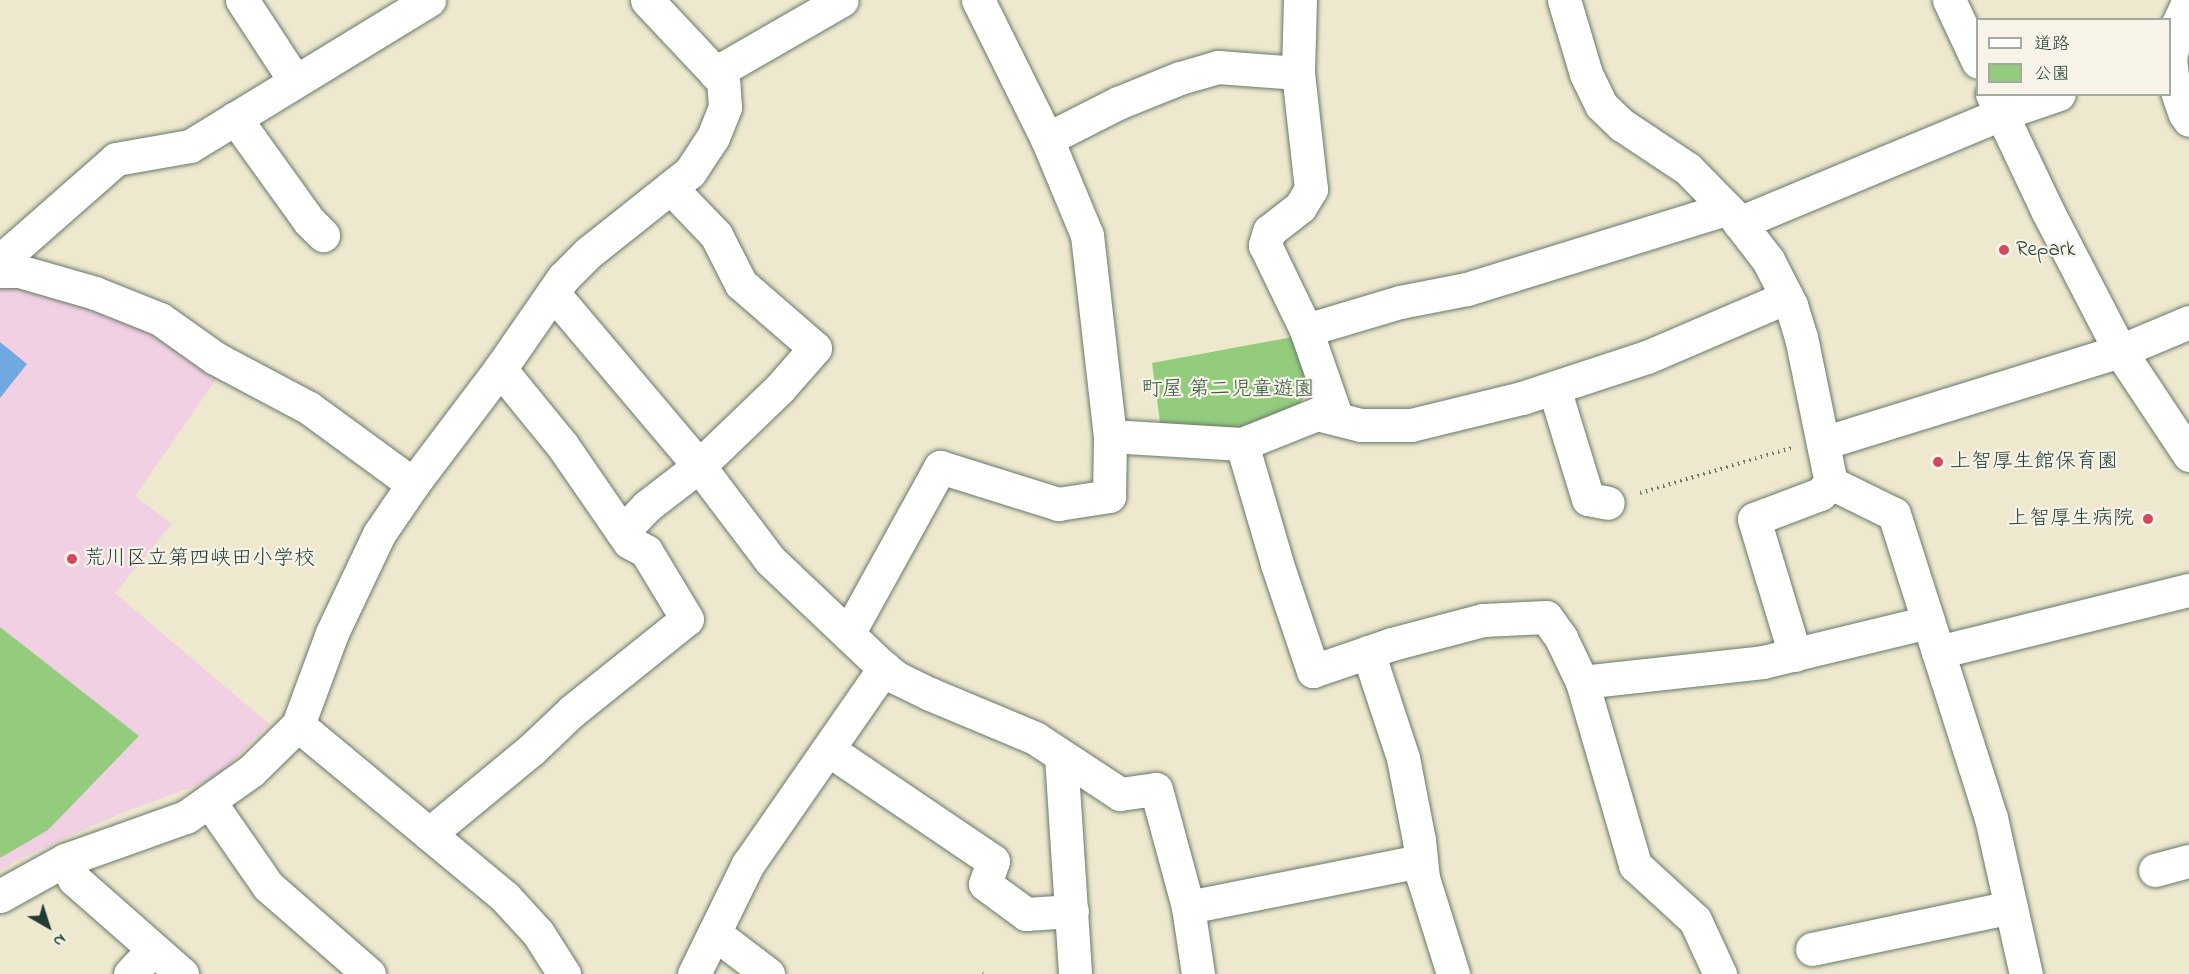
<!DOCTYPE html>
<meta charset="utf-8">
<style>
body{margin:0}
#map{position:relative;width:2189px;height:974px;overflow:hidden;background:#ede8ce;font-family:"Indie Flower","Klee One",sans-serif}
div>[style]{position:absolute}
.built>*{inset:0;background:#f1d0e4}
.green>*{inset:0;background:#94cc7e}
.water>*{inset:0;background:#6fa9df}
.path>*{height:4px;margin-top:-2px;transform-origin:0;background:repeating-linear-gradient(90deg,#67796a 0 1.5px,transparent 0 6px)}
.roads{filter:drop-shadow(0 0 2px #67796a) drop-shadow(0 0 2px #67796a)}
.minor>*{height:33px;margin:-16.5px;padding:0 16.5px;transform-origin:16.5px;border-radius:16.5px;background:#fff}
.dots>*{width:16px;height:16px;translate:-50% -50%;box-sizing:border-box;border:3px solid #f7f3e8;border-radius:50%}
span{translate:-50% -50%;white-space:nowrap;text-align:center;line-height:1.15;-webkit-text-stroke:4.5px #f7f3e8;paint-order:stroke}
.poi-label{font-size:21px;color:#1f3d34}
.left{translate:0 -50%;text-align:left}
.right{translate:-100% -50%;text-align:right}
.park-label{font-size:21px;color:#365a43}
.legend{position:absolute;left:1976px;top:18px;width:195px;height:78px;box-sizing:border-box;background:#f7f3e8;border:2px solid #a1aaa0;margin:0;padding:8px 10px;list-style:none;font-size:18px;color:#1f3d34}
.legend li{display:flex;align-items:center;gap:12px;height:30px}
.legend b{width:30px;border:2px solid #a1aaa0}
.north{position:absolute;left:18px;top:896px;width:60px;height:60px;-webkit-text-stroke:4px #f7f3e8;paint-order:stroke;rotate:141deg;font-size:16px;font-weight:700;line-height:24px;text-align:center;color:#1f3d34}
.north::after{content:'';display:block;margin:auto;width:21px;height:27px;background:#1f3d34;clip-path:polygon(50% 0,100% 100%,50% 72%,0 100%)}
</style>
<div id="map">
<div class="built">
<div style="clip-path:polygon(15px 281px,145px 325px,219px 375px,135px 496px,172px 524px,115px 593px,269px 724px,216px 778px,119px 814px,17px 860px,0 871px,0 284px)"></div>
</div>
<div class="green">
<div style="clip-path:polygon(1293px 337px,1311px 390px,1296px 407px,1235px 431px,1161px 429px,1152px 363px)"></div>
<div style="clip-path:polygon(0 627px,139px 736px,48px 830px,0 858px)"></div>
</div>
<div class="water">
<div style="clip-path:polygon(0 342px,27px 364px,0 398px)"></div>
</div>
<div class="path">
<div style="left:1640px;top:493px;width:158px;rotate:-16.6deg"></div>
<div style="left:982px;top:973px;width:1px;rotate:45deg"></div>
</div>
<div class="roads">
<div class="minor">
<div style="left:242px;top:0;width:97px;rotate:56.8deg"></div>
<div style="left:978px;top:0;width:155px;rotate:63.6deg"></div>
<div style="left:1047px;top:139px;width:104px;rotate:67.4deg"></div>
<div style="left:1087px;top:235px;width:202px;rotate:83.5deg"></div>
<div style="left:1110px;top:436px;width:132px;rotate:3.5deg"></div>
<div style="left:1242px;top:444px;width:81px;rotate:-21.8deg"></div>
<div style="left:1317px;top:414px;width:45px;rotate:14deg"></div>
<div style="left:1361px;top:425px;width:50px"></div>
<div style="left:1411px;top:425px;width:114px;rotate:-13.7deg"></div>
<div style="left:1522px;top:398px;width:132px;rotate:-18.2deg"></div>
<div style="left:1647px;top:357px;width:152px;rotate:-23.2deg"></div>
<div style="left:1300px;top:0;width:73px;rotate:91.6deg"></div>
<div style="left:1298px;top:73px;width:117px;rotate:83.6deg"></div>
<div style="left:1311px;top:189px;width:21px;rotate:121deg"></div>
<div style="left:1300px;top:207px;width:39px;rotate:142deg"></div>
<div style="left:1269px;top:231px;width:15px;rotate:106deg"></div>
<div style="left:1265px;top:245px;width:94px;rotate:64.2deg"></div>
<div style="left:1306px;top:330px;width:94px;rotate:70.8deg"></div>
<div style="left:1564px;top:0;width:77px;rotate:73.4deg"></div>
<div style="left:1586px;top:74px;width:34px;rotate:64deg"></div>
<div style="left:1601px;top:105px;width:29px;rotate:44deg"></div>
<div style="left:1622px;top:125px;width:79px;rotate:33.7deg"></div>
<div style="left:1688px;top:169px;width:66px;rotate:45.6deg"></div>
<div style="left:1734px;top:216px;width:56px;rotate:52.3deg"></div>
<div style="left:1768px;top:260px;width:51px;rotate:62.9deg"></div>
<div style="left:1791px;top:305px;width:34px;rotate:73deg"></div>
<div style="left:1801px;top:337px;width:149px;rotate:78.4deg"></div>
<div style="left:1831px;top:483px;width:70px;rotate:26.2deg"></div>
<div style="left:1894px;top:514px;width:319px;rotate:72.3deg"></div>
<div style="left:1991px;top:818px;width:160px;rotate:77.4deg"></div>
<div style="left:1949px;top:0;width:68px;rotate:64.9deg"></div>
<div style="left:2189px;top:0;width:29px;rotate:115deg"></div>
<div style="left:2177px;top:26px;width:33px;rotate:102deg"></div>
<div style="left:2170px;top:58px;width:19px;rotate:84deg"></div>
<div style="left:2172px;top:77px;width:39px;rotate:71deg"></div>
<div style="left:2185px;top:114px;width:7px;rotate:56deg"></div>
<div style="left:715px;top:73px;width:146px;rotate:-29.9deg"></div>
<div style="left:1992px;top:94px;width:131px;rotate:64.6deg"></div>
<div style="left:2048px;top:212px;width:157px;rotate:62.6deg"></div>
<div style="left:2120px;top:351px;width:125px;rotate:56.4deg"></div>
<div style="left:235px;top:118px;width:127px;rotate:54.3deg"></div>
<div style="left:309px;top:221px;width:20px;rotate:45deg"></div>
<div style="left:1047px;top:139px;width:80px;rotate:-26.9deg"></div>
<div style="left:1118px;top:103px;width:67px;rotate:-22deg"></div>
<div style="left:1180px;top:78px;width:40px;rotate:-16deg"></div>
<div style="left:1218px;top:67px;width:80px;rotate:4.3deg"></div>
<div style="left:1739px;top:223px;width:284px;rotate:-22.6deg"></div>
<div style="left:2001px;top:114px;width:61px;rotate:-19deg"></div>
<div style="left:0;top:261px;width:154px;rotate:-41.3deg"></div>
<div style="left:116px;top:159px;width:75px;rotate:-10deg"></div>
<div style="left:190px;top:146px;width:280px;rotate:-31.4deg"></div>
<div style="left:0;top:271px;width:19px"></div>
<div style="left:19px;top:271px;width:79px;rotate:16.1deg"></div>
<div style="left:95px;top:293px;width:70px;rotate:21.8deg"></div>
<div style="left:160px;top:319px;width:67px;rotate:35.3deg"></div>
<div style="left:215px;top:358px;width:106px;rotate:28deg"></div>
<div style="left:309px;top:408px;width:129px;rotate:36.2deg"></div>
<div style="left:553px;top:293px;width:226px;rotate:49.8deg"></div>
<div style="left:699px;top:466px;width:118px;rotate:52.9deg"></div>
<div style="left:770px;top:560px;width:157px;rotate:43.5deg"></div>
<div style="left:884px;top:668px;width:16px;rotate:38deg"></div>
<div style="left:897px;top:678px;width:37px;rotate:26deg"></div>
<div style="left:930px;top:694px;width:114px;rotate:22.7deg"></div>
<div style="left:1035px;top:738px;width:102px;rotate:33.4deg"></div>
<div style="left:1120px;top:794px;width:36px;rotate:-8deg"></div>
<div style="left:1156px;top:789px;width:122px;rotate:74.8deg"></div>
<div style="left:1188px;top:907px;width:68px;rotate:81.5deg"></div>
<div style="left:1306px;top:330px;width:98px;rotate:-16.6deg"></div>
<div style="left:1400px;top:302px;width:68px;rotate:-11deg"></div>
<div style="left:1467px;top:289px;width:271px;rotate:-17.2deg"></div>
<div style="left:1554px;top:388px;width:116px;rotate:73deg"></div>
<div style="left:1588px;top:499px;width:20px;rotate:11deg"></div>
<div style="left:1823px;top:443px;width:311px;rotate:-17.2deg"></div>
<div style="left:2120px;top:351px;width:75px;rotate:-22.8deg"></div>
<div style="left:1242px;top:444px;width:125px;rotate:73.7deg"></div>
<div style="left:1277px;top:564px;width:113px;rotate:71.4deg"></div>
<div style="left:1313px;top:671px;width:83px;rotate:-18.9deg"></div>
<div style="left:1392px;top:644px;width:94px;rotate:-14.8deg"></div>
<div style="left:1483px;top:620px;width:63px;rotate:-2.7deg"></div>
<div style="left:1546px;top:617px;width:26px;rotate:54deg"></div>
<div style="left:1561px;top:638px;width:49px;rotate:64.5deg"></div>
<div style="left:1582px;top:682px;width:191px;rotate:73.8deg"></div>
<div style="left:1635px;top:865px;width:81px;rotate:42.5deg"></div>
<div style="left:1695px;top:920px;width:60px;rotate:65.2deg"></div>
<div style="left:622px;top:532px;width:36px;rotate:-46deg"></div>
<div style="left:647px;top:506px;width:66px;rotate:-37.6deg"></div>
<div style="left:699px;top:466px;width:112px;rotate:-43.9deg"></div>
<div style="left:780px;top:388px;width:53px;rotate:-48.8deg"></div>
<div style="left:815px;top:348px;width:98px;rotate:-139.1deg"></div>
<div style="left:741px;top:284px;width:55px;rotate:-117deg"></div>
<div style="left:716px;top:235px;width:66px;rotate:-133.8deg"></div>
<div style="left:848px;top:634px;width:191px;rotate:-61.1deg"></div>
<div style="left:940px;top:467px;width:124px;rotate:17.4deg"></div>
<div style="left:1058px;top:504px;width:52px;rotate:-8.9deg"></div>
<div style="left:1109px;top:496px;width:60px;rotate:-89deg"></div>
<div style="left:1368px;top:652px;width:112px;rotate:71.7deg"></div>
<div style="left:1403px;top:758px;width:84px;rotate:79deg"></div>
<div style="left:1419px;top:840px;width:38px;rotate:84deg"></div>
<div style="left:1423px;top:878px;width:101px;rotate:72.6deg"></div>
<div style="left:1938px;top:652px;width:259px;rotate:-13.9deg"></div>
<div style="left:1795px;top:655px;width:142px;rotate:-106.8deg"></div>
<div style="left:1754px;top:519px;width:71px;rotate:-20.7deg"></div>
<div style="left:1820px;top:494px;width:16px;rotate:-45deg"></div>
<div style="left:1582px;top:682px;width:182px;rotate:-6.3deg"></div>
<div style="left:1763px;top:662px;width:170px;rotate:-13.6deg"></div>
<div style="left:298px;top:725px;width:269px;rotate:39.7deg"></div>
<div style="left:505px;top:897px;width:49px;rotate:47.5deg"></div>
<div style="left:538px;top:933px;width:49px;rotate:57.6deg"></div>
<div style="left:829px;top:750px;width:198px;rotate:34.1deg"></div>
<div style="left:993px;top:861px;width:24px;rotate:109deg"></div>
<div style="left:985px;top:884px;width:51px;rotate:36.2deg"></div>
<div style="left:1026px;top:914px;width:46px;rotate:-3.7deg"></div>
<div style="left:1061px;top:756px;width:218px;rotate:86.3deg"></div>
<div style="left:209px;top:801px;width:103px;rotate:55.2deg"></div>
<div style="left:268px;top:886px;width:134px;rotate:41.1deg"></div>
<div style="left:429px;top:834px;width:134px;rotate:-39.5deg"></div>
<div style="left:532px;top:749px;width:55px;rotate:-43.5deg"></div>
<div style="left:572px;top:711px;width:147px;rotate:-38.7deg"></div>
<div style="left:687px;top:619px;width:79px;rotate:-121.1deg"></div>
<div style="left:646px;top:551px;width:19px;rotate:-152deg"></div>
<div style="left:629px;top:542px;width:118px;rotate:-124.6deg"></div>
<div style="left:562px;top:445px;width:98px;rotate:-129.2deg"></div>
<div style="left:65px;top:860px;width:21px;rotate:65deg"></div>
<div style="left:74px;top:879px;width:144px;rotate:41.3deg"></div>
<div style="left:2155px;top:870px;width:35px;rotate:-15deg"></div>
<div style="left:0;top:896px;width:74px;rotate:-29deg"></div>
<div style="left:65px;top:860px;width:128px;rotate:-19.6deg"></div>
<div style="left:186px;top:817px;width:80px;rotate:-35.3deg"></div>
<div style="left:251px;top:771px;width:66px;rotate:-44.4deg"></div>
<div style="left:298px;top:725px;width:98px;rotate:-69.7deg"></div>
<div style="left:332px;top:633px;width:110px;rotate:-64.6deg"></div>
<div style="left:379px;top:534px;width:60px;rotate:-55.8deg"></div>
<div style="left:413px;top:484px;width:144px;rotate:-52.9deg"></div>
<div style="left:500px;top:369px;width:111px;rotate:-55.3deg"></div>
<div style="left:563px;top:278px;width:35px;rotate:-45deg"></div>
<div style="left:588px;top:253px;width:130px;rotate:-38.5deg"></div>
<div style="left:690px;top:172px;width:42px;rotate:-56.7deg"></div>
<div style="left:713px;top:137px;width:32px;rotate:-68deg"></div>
<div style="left:725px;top:107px;width:26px;rotate:-94deg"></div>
<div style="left:723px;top:81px;width:111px;rotate:-133.2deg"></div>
<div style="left:1188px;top:907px;width:237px;rotate:-11.2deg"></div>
<div style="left:714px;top:933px;width:68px;rotate:37.2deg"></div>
<div style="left:1812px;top:949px;width:203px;rotate:-11.9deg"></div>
<div style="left:130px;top:974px;width:34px;rotate:-47deg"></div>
<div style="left:694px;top:974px;width:123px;rotate:-63.9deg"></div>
<div style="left:748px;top:864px;width:239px;rotate:-55.2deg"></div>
</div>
</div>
<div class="dots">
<div style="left:2004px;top:250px;background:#d1495b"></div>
<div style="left:1938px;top:462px;background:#d1495b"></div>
<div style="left:2148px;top:519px;background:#d1495b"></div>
<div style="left:72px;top:559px;background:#d1495b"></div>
</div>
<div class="poi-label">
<span class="left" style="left:2016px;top:250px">Repark</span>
<span class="left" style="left:1950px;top:462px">上智厚生館保育園</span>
<span class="right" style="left:2134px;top:519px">上智厚生病院</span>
<span class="left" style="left:84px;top:559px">荒川区立第四峡田小学校</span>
</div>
<div class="park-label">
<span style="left:1228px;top:390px">町屋 第二児童遊園</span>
</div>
<ul class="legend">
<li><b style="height:8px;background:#fff"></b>道路</li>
<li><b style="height:16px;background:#94cc7e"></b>公園</li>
</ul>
<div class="north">N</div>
</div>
